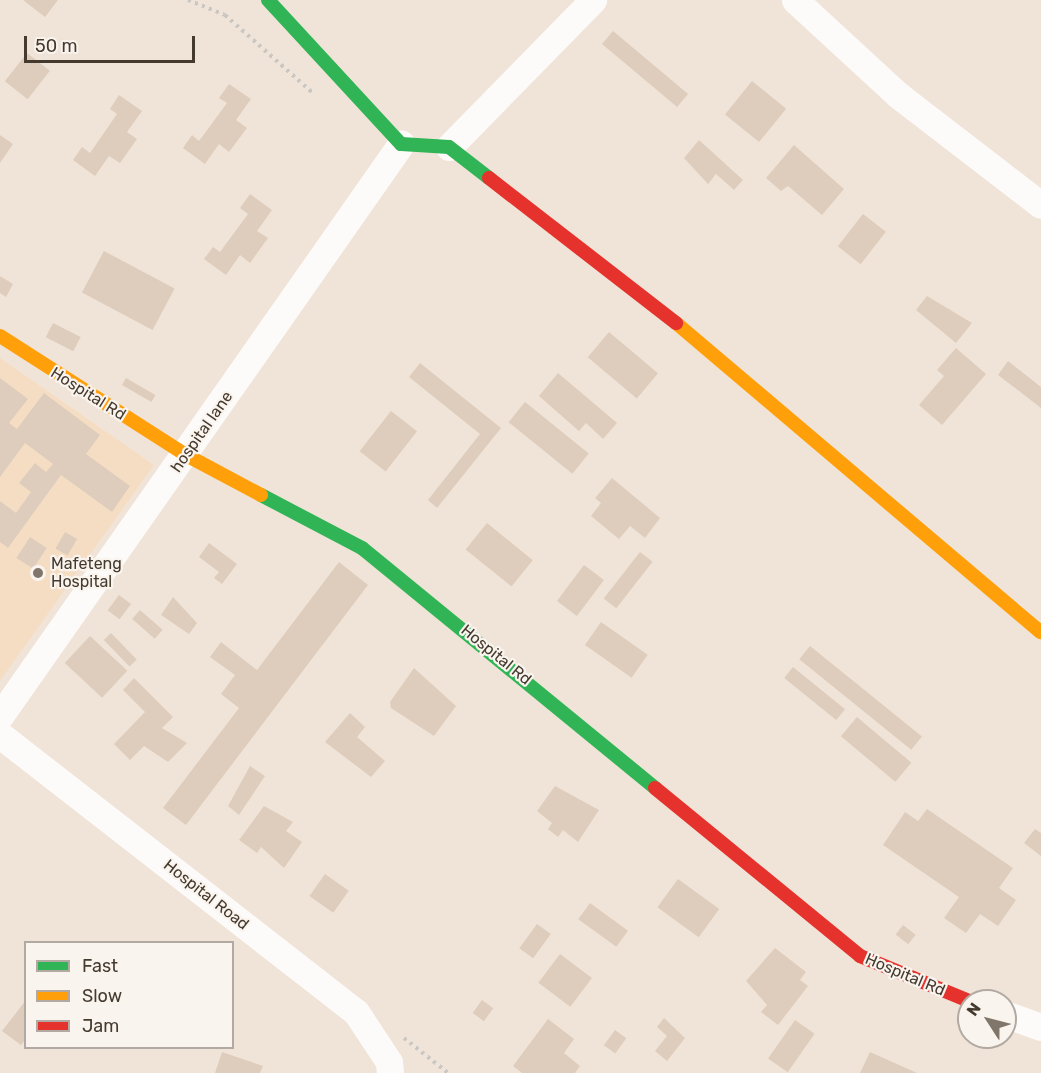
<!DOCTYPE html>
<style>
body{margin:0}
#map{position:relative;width:1041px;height:1073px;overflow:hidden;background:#f0e4d8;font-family:Rubik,sans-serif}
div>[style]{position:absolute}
.built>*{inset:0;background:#f5ddc4}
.building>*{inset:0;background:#decdbc;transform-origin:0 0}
.path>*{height:4px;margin-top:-2px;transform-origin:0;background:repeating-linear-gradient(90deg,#cac6c2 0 3px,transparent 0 7.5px)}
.street>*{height:27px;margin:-13.5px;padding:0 13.5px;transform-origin:13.5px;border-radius:13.5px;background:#fdfbf9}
.fast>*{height:14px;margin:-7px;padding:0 7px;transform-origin:7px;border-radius:7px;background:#30b455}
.slow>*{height:14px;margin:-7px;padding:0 7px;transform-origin:7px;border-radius:7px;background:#ff9f0a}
.jam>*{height:14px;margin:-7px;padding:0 7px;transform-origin:7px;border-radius:7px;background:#e5322d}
.dots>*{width:16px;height:16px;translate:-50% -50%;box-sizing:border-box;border:3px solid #faf4ef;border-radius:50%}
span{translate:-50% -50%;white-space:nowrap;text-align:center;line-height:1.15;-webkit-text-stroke:4.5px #faf4ef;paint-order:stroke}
.street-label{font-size:16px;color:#453a2e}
.poi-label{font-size:16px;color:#453a2e}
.left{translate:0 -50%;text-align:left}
.legend{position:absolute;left:24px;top:941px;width:210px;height:108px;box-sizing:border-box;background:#faf4ef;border:2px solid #b2aaa2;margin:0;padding:8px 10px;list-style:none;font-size:18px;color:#453a2e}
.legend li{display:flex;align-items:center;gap:12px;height:30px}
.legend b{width:30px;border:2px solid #b2aaa2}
.north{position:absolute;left:957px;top:989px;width:60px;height:60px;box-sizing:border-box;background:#faf4ef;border:2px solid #b2aaa2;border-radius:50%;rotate:306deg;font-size:16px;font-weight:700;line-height:24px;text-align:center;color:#453a2e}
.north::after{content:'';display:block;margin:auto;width:21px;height:27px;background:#81766a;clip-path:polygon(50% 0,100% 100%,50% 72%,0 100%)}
.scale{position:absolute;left:24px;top:36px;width:171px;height:27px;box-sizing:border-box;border:3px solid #453a2e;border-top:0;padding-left:8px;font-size:18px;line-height:21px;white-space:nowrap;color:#453a2e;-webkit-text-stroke:4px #faf4ef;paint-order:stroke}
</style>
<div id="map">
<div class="built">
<div style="clip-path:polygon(0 358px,154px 465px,0 681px)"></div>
</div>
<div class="building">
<div style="clip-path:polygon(23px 0,58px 0,45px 17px)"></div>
<div style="left:613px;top:31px;width:98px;height:17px;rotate:40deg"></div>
<div style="left:27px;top:53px;width:29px;height:36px;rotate:38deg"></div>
<div style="left:752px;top:81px;width:44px;height:43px;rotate:39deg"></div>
<div style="clip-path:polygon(229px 84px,251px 99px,236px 120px,247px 128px,229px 152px,219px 144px,205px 164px,183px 148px,192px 135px,199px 141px,227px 103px,219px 98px)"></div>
<div style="clip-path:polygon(119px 95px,142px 111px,127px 132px,137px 139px,120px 163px,109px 156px,95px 176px,73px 160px,82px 147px,90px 153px,117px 114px,110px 109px)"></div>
<div style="clip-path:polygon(0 135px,13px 144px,0 163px)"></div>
<div style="clip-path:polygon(699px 140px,743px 180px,734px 190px,716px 174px,708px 184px,684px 158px)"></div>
<div style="clip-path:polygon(794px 145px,844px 189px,822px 215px,788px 186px,781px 191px,766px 178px)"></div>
<div style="clip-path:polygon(250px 194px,272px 210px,257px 231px,268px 238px,250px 263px,240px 255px,226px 275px,204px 259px,213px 247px,220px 252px,248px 214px,240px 208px)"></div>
<div style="left:863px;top:214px;width:29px;height:41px;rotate:38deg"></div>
<div style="left:104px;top:251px;width:80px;height:47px;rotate:28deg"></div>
<div style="clip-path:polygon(0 276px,13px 284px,6px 297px,0 293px)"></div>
<div style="clip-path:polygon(927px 296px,972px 323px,956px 343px,916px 310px)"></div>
<div style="left:53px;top:323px;width:31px;height:16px;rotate:27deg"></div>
<div style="left:609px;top:332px;width:64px;height:33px;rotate:40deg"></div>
<div style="clip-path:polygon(956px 348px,986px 374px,942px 425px,919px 405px,944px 376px,937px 370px)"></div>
<div style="clip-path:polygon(1008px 361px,1041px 387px,1041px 408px,998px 375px)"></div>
<div style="clip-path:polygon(420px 363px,501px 428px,437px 508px,428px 500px,480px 434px,409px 377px)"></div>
<div style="clip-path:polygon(558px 373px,617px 423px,603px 439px,586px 423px,579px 431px,539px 396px)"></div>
<div style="clip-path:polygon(0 378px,28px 399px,9px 423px,17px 429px,44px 393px,100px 435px,86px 454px,130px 486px,112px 512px,61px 475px,8px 548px,0 542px,0 501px,16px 513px,31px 492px,19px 483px,35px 463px,46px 472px,53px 464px,25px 443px,0 477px)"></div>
<div style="left:126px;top:378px;width:34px;height:8px;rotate:30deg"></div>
<div style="left:525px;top:402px;width:82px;height:26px;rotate:39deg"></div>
<div style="left:391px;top:411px;width:33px;height:51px;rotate:38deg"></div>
<div style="clip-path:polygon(612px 478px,660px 518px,645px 538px,630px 526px,619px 539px,591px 516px,601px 503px,595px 498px)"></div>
<div style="left:487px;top:523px;width:59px;height:34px;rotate:39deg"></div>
<div style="left:65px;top:532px;width:14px;height:19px;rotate:30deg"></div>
<div style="left:30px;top:537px;width:20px;height:25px;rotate:33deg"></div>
<div style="clip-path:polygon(209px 543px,237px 564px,222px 584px,214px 578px,219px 572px,199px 557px)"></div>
<div style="left:640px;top:552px;width:16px;height:59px;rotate:38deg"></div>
<div style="clip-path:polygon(339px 562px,368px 585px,186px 825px,163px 808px,239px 708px,221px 694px,235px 675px,210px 657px,221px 642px,257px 670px)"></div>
<div style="left:584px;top:565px;width:25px;height:45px;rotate:37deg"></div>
<div style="left:119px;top:595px;width:15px;height:19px;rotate:37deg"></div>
<div style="clip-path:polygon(173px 597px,197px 623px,189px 634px,161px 615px)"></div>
<div style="left:140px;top:610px;width:30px;height:12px;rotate:41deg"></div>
<div style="left:601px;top:622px;width:57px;height:28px;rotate:35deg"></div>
<div style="left:111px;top:633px;width:37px;height:10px;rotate:46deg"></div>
<div style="left:90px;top:636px;width:51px;height:37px;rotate:43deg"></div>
<div style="left:810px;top:646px;width:144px;height:17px;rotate:39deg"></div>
<div style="left:793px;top:667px;width:67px;height:14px;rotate:39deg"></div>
<div style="clip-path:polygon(414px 668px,456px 706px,434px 736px,391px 708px,390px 702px)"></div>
<div style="clip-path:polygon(134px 678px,173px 717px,162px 728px,187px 743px,168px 762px,144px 746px,130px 760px,114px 744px,145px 712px,123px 690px)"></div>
<div style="clip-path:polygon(350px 713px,365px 727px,357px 737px,385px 761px,371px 777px,325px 742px)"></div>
<div style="left:857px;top:717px;width:71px;height:25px;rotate:40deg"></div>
<div style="clip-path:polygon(250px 766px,265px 776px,239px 815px,228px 806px)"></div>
<div style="clip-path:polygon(555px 786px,599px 810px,578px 842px,563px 830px,558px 837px,548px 829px,552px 823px,537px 811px)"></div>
<div style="clip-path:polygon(264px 806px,293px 822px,286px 831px,302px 842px,284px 868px,261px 847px,257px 853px,239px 840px)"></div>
<div style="clip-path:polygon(927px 809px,1013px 868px,999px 888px,1016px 900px,998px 926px,980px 914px,966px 933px,944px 918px,959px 897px,883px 845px,905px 812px,918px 821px)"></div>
<div style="clip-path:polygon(1035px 829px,1041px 833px,1041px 856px,1024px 843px)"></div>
<div style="left:325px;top:874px;width:29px;height:27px;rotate:35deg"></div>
<div style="left:678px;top:879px;width:51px;height:35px;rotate:36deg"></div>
<div style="left:590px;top:903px;width:47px;height:20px;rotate:36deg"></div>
<div style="left:537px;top:924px;width:17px;height:30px;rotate:36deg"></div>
<div style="left:903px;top:925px;width:16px;height:12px;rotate:38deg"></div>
<div style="clip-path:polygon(775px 948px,806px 972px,800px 980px,808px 986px,778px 1025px,761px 1012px,767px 1005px,746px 981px)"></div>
<div style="left:560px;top:954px;width:40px;height:36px;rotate:37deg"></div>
<div style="clip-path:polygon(26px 1000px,26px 1039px,21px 1045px,2px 1031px)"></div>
<div style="left:482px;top:1000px;width:14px;height:16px;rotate:36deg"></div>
<div style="clip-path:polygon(664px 1018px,685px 1038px,667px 1061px,655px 1051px,667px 1036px,657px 1027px)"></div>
<div style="clip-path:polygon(548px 1019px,574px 1039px,564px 1053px,580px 1066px,575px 1073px,522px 1073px,513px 1066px)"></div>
<div style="left:795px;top:1020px;width:24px;height:47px;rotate:35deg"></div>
<div style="left:615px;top:1030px;width:14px;height:19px;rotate:36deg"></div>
<div style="clip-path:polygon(222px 1052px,263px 1066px,260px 1073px,215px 1073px)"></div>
<div style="clip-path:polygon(870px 1052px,917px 1073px,860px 1073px)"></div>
</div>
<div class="path">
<div style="left:188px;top:0;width:40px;rotate:22deg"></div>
<div style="left:225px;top:15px;width:119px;rotate:41.6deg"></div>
<div style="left:404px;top:1038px;width:56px;rotate:38.5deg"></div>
</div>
<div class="street">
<div style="left:795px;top:0;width:140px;rotate:42.7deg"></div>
<div style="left:898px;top:95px;width:180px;rotate:37.6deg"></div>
<div style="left:449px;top:147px;width:206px;rotate:-45.6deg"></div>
<div style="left:0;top:716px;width:699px;rotate:-54.97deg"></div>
<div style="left:0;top:735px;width:451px;rotate:37.9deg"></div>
<div style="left:356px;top:1012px;width:60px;rotate:56.6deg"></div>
<div style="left:389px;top:1062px;width:11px;rotate:85deg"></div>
<div style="left:1005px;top:1014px;width:38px;rotate:20deg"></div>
</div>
<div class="fast">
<div style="left:268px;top:0;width:196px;rotate:47.3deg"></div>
<div style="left:401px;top:144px;width:48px;rotate:3.6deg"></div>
<div style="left:449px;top:147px;width:51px;rotate:37.8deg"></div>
<div style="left:261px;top:495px;width:114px;rotate:27.7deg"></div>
<div style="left:362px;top:548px;width:379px;rotate:39.3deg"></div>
</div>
<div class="slow">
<div style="left:676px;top:323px;width:478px;rotate:40.3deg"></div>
<div style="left:0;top:336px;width:221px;rotate:32.6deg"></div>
<div style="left:186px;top:455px;width:85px;rotate:28.1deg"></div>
</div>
<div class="jam">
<div style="left:489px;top:178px;width:237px;rotate:37.8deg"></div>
<div style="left:655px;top:788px;width:265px;rotate:39.3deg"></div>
<div style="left:860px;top:956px;width:118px;rotate:22.4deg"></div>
</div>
<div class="dots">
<div style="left:38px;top:573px;background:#81766a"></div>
</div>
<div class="street-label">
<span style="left:88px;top:394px;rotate:32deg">Hospital Rd</span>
<span style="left:202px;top:432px;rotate:-55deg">hospital lane</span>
<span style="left:496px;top:655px;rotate:39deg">Hospital Rd</span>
<span style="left:206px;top:895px;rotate:38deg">Hospital Road</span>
<span style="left:905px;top:975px;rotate:23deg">Hospital Rd</span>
</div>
<div class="poi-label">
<span class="left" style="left:51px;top:573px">Mafeteng<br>Hospital</span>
</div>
<ul class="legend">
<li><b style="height:8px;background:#30b455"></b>Fast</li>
<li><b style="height:8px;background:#ff9f0a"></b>Slow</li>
<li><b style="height:8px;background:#e5322d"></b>Jam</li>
</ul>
<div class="north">N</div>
<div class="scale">50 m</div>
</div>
